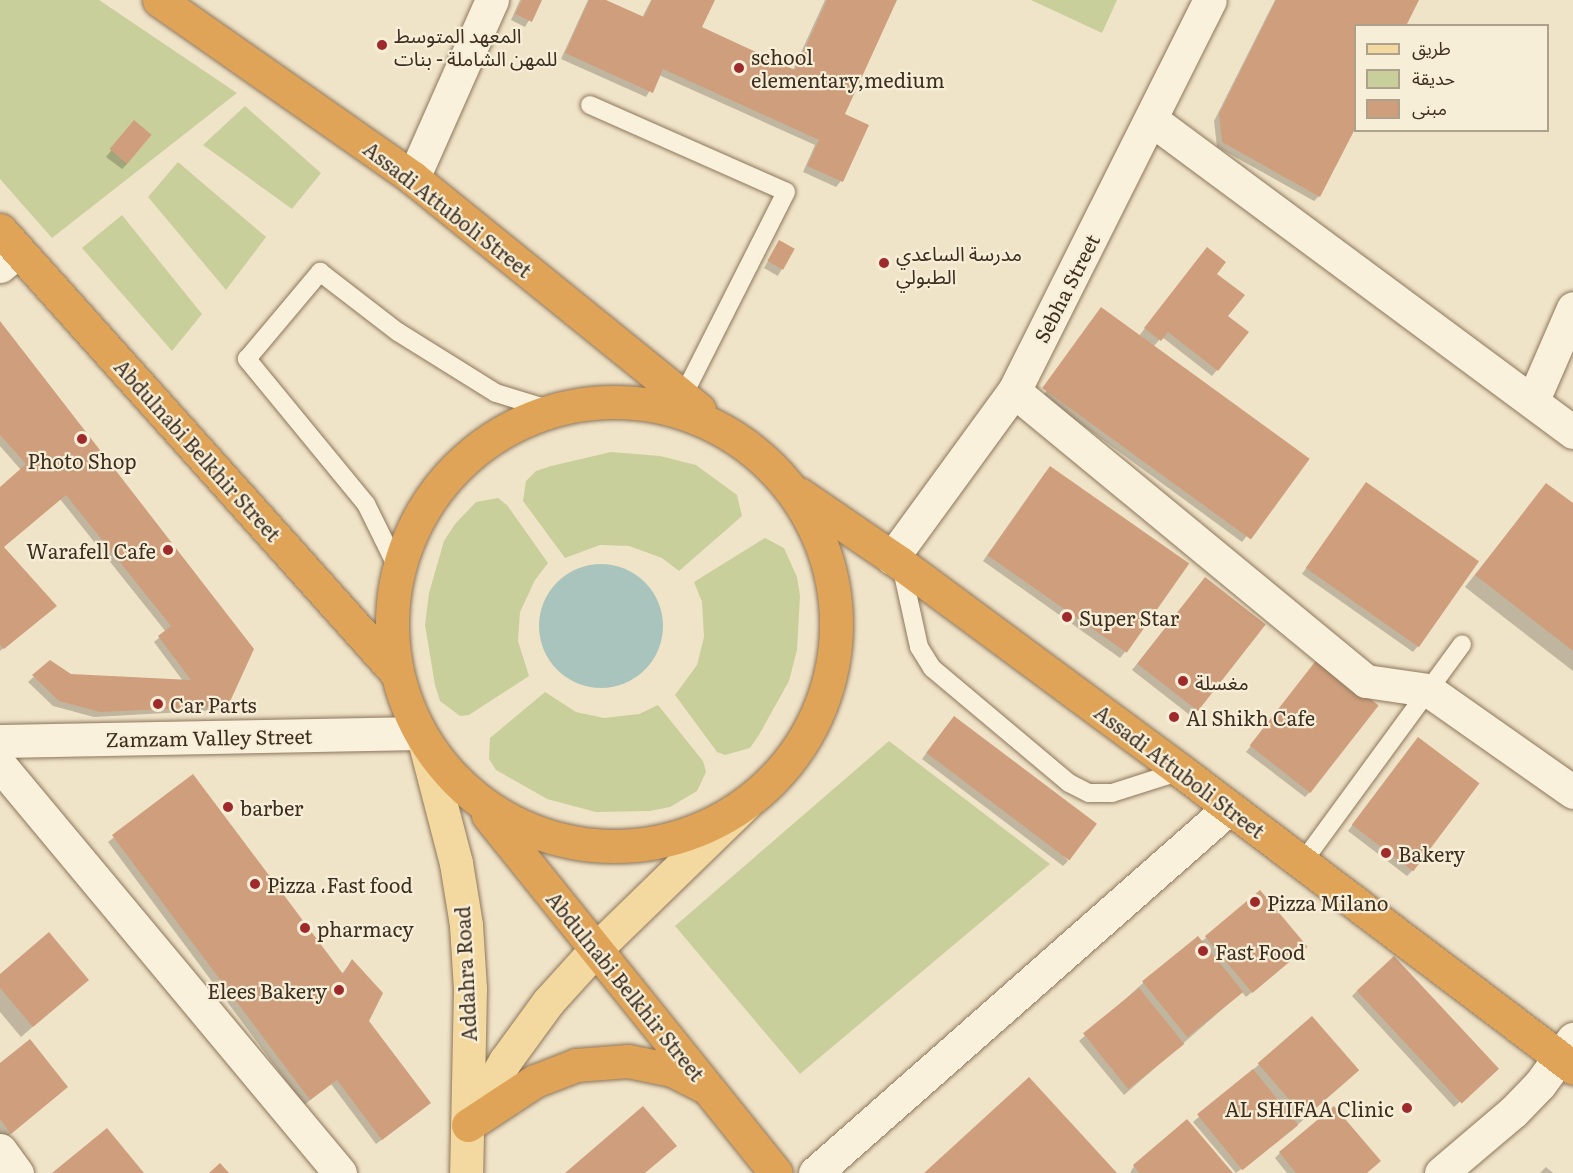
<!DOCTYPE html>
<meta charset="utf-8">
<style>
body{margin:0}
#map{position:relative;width:1573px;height:1173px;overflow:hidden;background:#f0e4c8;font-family:Literata,"Noto Sans Arabic",serif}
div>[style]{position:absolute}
.green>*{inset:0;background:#c9cf9b}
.water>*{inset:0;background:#a9c4bc}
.round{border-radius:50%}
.shadow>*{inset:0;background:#0003;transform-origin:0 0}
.building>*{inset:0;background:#cf9f7d;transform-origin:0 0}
.roads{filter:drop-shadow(0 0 2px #8d765c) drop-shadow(0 0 2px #8d765c)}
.lane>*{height:18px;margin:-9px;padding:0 9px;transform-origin:9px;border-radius:9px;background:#faf1dc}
.street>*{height:33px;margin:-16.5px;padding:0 16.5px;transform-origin:16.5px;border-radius:16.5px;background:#faf1dc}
.secondary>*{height:33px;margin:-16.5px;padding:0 16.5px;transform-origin:16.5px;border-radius:16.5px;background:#faf1dc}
.primary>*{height:33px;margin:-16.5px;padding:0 16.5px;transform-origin:16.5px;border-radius:16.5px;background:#f3d9a0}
.highway>*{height:33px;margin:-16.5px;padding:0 16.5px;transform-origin:16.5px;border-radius:16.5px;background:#e0a458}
.highway>.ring{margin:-16.5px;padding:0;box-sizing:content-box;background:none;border:33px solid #e0a458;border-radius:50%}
.dots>*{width:16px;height:16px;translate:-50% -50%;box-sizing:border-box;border:3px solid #f7eed8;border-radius:50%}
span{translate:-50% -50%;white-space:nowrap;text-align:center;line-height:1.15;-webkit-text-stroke:4.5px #f7eed8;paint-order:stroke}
.poi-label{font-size:20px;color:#3d2e20}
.left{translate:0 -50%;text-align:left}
.right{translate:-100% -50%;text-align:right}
.street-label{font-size:20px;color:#3d2e20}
.legend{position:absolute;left:1354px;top:24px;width:195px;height:108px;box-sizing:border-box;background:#f7eed8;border:2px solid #ada18e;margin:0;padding:8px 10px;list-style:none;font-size:18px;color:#3d2e20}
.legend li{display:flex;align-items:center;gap:12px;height:30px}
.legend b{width:30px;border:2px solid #ada18e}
</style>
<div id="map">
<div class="green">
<div style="clip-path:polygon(0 0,99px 0,237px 93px,52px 238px,0 179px)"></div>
<div style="clip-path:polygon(1031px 0,1117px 0,1102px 33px)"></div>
<div style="clip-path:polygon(245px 106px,321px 173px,292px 209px,203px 145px)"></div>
<div style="clip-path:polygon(178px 162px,266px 237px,226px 290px,148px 197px)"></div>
<div style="clip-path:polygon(122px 215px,202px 314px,172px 351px,82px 248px)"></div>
<div style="clip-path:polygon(611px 452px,660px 456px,696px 465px,737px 495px,742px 516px,679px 571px,662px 558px,629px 546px,600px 545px,565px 558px,523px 501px,526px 481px,536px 471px,551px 466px)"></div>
<div style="clip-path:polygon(498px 498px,507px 505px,548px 563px,535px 580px,520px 612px,518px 641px,529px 676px,469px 715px,460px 716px,440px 701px,435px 685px,425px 625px,429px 593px,444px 541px,455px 524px,476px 502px)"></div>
<div style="clip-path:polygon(765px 538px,784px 548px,797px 577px,800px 596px,797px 650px,789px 681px,759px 735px,750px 748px,725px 755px,717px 752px,675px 695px,697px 665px,704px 637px,702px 602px,694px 582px)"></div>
<div style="clip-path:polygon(545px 692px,576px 712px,604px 718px,639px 714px,658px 705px,703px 761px,706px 772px,697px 791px,670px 807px,650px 811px,596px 812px,547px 799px,496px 770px,489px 759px,490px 738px)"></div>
<div style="clip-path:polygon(889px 741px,1050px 864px,800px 1074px,675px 926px)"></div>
</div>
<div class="water">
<div class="round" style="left:539px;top:564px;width:124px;height:124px"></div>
</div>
<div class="shadow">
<div style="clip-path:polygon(520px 0,541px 0,525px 27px,511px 20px)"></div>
<div style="clip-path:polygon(588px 0,603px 0,642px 18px,651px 0,713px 0,700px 28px,793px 70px,825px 0,895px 0,843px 115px,867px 125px,841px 181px,836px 187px,803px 172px,815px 145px,659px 75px,646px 97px,561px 59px)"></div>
<div style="clip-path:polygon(1275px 0,1417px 0,1356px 26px,1319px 196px,1314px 201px,1217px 147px,1214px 121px)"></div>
<div style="clip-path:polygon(129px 128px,127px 164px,122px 169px,106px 157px)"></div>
<div style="left:779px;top:242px;width:16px;height:30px;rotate:30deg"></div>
<div style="clip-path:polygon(1202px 254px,1215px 274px,1226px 316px,1217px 370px,1212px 376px,1162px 337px,1153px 347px,1307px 459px,1242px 542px,1043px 396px,1101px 309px,1139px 336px)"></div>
<div style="clip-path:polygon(0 324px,227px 705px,221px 710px,94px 717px,53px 706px,28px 682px,50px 662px,71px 675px,183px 681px,154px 642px,166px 632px,60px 499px,2px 548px,49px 611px,0 651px,0 489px,21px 470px,0 446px)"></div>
<div style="clip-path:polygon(1045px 473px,1125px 652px,1120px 658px,983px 561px)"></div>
<div style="clip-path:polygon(1546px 485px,1573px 505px,1573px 671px,1465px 587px)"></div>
<div style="clip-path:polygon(1361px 490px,1418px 646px,1413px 652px,1302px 574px)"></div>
<div style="clip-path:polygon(1200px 584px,1196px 711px,1191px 716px,1132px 670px)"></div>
<div style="clip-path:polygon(1313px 665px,1310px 792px,1305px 797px,1246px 752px)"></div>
<div style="clip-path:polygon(949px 723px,1068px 861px,1063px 866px,922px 759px)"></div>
<div style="clip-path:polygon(1413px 744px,1412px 871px,1407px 876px,1348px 831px)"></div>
<div style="clip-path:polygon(193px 776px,341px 975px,352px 961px,368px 1022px,423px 1109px,376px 1144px,331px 1084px,304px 1105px,108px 842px)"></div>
<div style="clip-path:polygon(1206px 938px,1300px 952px,1246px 997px,1242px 992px,1124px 1095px,1079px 1041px,1143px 983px)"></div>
<div style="clip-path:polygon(0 976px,87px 980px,21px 1037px,0 1012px)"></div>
<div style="clip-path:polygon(1357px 991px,1491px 1074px,1454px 1107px,1352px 996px)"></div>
<div style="clip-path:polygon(1312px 1018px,1351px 1076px,1292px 1130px,1236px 1173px,1193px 1122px)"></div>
<div style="clip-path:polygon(0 1065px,66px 1087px,0 1143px)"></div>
<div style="clip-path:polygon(1187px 1121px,1231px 1173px,1130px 1173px,1134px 1166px)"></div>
<div style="clip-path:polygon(1280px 1153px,1365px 1173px,1287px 1173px,1275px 1158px)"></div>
<div style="clip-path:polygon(1546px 1167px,1553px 1173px,1540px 1173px)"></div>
</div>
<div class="building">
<div style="clip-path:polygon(522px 0,542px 0,532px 22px,515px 14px)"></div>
<div style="clip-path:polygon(589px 0,606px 0,644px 17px,652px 0,715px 0,702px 27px,795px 70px,827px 0,897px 0,845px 114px,869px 125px,843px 182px,807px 166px,819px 140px,663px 69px,653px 93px,565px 53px)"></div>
<div style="clip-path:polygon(1276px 0,1419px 0,1406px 26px,1356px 26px,1356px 127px,1320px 197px,1222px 142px,1219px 114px)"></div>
<div style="left:134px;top:120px;width:23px;height:38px;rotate:40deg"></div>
<div style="left:779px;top:240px;width:18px;height:24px;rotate:29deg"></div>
<div style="clip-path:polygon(1207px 247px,1226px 262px,1217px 274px,1245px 295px,1228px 316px,1249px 332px,1218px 371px,1168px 332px,1161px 341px,1144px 328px)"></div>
<div style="left:1101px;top:307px;width:258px;height:100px;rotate:36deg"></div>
<div style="clip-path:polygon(0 321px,254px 649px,228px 706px,100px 712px,59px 701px,32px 675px,50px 660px,71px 674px,191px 680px,158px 636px,171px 626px,66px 495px,4px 547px,57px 606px,4px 649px,0 645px,0 487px,26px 464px,0 435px)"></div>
<div style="left:1050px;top:466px;width:170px;height:109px;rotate:35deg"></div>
<div style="left:1366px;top:482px;width:138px;height:105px;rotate:35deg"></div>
<div style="clip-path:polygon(1546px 483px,1573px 503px,1573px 651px,1475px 575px)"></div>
<div style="left:1205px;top:577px;width:77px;height:110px;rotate:38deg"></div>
<div style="left:1318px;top:658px;width:77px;height:111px;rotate:38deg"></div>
<div style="left:954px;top:716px;width:179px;height:46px;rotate:37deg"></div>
<div style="left:1418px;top:737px;width:77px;height:110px;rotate:37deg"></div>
<div style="clip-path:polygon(193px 774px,343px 974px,352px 959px,383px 993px,369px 1021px,431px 1103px,382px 1140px,337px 1080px,310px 1100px,112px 835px)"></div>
<div style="left:1260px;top:890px;width:74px;height:72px;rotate:50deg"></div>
<div style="clip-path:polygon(49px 932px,89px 980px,33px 1027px,0 988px,0 974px)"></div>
<div style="left:1198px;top:936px;width:72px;height:72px;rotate:51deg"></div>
<div style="left:1394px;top:956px;width:154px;height:51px;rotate:47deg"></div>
<div style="left:1139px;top:988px;width:72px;height:72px;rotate:51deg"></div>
<div style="left:1312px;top:1016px;width:72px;height:72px;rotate:49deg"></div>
<div style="clip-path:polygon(30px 1039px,68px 1087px,11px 1134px,0 1119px,0 1063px)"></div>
<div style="left:1253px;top:1069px;width:72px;height:72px;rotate:51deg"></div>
<div style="clip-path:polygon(1029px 1077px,1117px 1173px,924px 1173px)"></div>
<div style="clip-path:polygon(643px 1106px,677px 1146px,645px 1173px,565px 1173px)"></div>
<div style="clip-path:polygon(1334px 1106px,1381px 1161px,1367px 1173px,1296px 1173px,1279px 1152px)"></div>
<div style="clip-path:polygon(1187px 1119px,1233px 1173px,1139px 1173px,1133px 1165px)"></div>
<div style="clip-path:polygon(107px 1128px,144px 1173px,52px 1173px)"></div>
<div style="clip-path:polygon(220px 1163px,229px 1173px,209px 1173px)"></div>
</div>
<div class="roads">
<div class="lane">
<div style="left:590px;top:105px;width:214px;rotate:23.9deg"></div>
<div style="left:786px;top:192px;width:231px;rotate:116.8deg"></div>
<div style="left:901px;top:565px;width:84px;rotate:77.6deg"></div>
<div style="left:919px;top:647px;width:25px;rotate:58deg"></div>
<div style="left:932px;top:668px;width:179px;rotate:40deg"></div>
<div style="left:1069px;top:783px;width:22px;rotate:27deg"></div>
<div style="left:1089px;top:793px;width:23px"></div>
<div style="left:1112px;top:793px;width:72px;rotate:-17.7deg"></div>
<div style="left:398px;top:569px;width:72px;rotate:-116.2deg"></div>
<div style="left:366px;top:504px;width:188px;rotate:-129.4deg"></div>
<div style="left:247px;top:359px;width:114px;rotate:-50deg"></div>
<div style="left:320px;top:272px;width:98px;rotate:37.6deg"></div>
<div style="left:398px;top:332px;width:115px;rotate:31.9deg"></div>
<div style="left:496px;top:393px;width:58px;rotate:17.2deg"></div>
<div style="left:1302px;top:863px;width:271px;rotate:-53.8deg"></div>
</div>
<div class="street">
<div style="left:1152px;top:120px;width:524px;rotate:36.54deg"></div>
<div style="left:413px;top:178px;width:195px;rotate:-66.1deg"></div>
<div style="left:0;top:266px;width:23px;rotate:-40deg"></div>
<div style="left:1014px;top:391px;width:456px;rotate:39.5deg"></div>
<div style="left:1366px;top:681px;width:63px;rotate:8.3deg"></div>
<div style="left:1428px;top:690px;width:177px;rotate:35.1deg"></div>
<div style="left:1533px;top:400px;width:100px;rotate:-66.5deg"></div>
<div style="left:892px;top:558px;width:207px;rotate:-53.9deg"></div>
<div style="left:1014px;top:391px;width:437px;rotate:-63.4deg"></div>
<div style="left:0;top:765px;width:531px;rotate:50.19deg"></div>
<div style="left:0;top:1150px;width:29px;rotate:54deg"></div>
<div style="left:815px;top:1173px;width:552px;rotate:-41.4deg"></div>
<div style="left:1441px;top:1173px;width:94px;rotate:-40.3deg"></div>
<div style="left:1513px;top:1112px;width:39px;rotate:-46deg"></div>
<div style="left:1540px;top:1084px;width:56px;rotate:-53.7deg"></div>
</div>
<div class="secondary">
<div style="left:0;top:741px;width:417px;rotate:-1.1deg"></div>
</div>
<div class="primary">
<div style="left:425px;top:744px;width:123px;rotate:75.4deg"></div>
<div style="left:456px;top:863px;width:63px;rotate:80.8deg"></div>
<div style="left:466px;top:925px;width:64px;rotate:86.4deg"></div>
<div style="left:470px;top:989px;width:184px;rotate:91.2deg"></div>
<div style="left:469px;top:1123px;width:72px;rotate:-59.9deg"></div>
<div style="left:505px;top:1061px;width:73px;rotate:-53.9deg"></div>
<div style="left:548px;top:1002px;width:73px;rotate:-47.8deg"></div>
<div style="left:597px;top:948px;width:206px;rotate:-44.2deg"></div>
</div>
<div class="highway">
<div style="left:159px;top:0;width:310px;rotate:35deg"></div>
<div style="left:413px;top:178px;width:368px;rotate:39deg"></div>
<div style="left:0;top:230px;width:592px;rotate:48.15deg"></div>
<div class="ring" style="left:392px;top:402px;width:411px;height:411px"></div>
<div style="left:799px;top:494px;width:122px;rotate:34.3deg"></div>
<div style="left:900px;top:563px;width:350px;rotate:36.5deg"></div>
<div style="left:1181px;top:771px;width:492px;rotate:37.1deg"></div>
<div style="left:488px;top:815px;width:459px;rotate:51.2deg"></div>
<div style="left:468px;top:1125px;width:80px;rotate:-33.3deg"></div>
<div style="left:535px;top:1081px;width:44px;rotate:-21.3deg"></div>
<div style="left:576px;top:1065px;width:52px;rotate:-4.4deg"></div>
<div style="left:628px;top:1061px;width:45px;rotate:11.6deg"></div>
<div style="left:672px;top:1070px;width:35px;rotate:27deg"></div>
</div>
</div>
<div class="dots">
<div style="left:382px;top:45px;background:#9e2a2b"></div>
<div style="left:739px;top:68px;background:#9e2a2b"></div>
<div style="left:884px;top:263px;background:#9e2a2b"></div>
<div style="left:82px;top:439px;background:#9e2a2b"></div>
<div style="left:168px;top:550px;background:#9e2a2b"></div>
<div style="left:1067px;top:617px;background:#9e2a2b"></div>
<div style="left:1183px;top:681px;background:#9e2a2b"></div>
<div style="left:158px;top:704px;background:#9e2a2b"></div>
<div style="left:1174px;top:717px;background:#9e2a2b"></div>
<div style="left:228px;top:807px;background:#9e2a2b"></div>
<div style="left:1386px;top:853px;background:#9e2a2b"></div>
<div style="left:255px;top:884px;background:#9e2a2b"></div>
<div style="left:1255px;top:902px;background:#9e2a2b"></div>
<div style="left:305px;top:928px;background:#9e2a2b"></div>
<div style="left:1203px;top:951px;background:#9e2a2b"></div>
<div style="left:339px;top:990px;background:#9e2a2b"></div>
<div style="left:1407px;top:1108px;background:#9e2a2b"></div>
</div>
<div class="poi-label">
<span class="left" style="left:394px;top:46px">المعهد المتوسط<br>للمهن الشاملة - بنات</span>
<span class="left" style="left:751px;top:68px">school<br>elementary,medium</span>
<span class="left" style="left:896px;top:264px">مدرسة الساعدي<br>الطبولي</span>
<span style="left:82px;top:460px">Photo Shop</span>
<span class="right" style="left:156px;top:550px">Warafell Cafe</span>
<span class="left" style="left:1079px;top:617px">Super Star</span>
<span class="left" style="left:1195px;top:681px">مغسلة</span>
<span class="left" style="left:170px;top:704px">Car Parts</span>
<span class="left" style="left:1186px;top:717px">Al Shikh Cafe</span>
<span class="left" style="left:240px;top:807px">barber</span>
<span class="left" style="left:1398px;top:853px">Bakery</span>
<span class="left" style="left:267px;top:884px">Pizza ،Fast food</span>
<span class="left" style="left:1267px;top:902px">Pizza Milano</span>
<span class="left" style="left:317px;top:928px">pharmacy</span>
<span class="left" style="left:1215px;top:951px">Fast Food</span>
<span class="right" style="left:327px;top:990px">Elees Bakery</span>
<span class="right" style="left:1394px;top:1108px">AL SHIFAA Clinic</span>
</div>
<div class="street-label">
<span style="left:448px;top:209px;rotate:38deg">Assadi Attuboli Street</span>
<span style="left:1066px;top:288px;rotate:-63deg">Sebha Street</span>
<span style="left:198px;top:450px;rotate:48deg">Abdulnabi Belkhir Street</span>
<span style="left:209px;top:737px;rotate:-1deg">Zamzam Valley Street</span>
<span style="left:1180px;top:771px;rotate:37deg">Assadi Attuboli Street</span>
<span style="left:465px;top:974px;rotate:-93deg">Addahra Road</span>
<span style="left:626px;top:986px;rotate:51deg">Abdulnabi Belkhir Street</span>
</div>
<ul class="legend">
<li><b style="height:8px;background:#f3d9a0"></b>طريق</li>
<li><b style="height:16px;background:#c9cf9b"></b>حديقة</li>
<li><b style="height:16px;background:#cf9f7d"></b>مبنى</li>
</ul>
</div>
